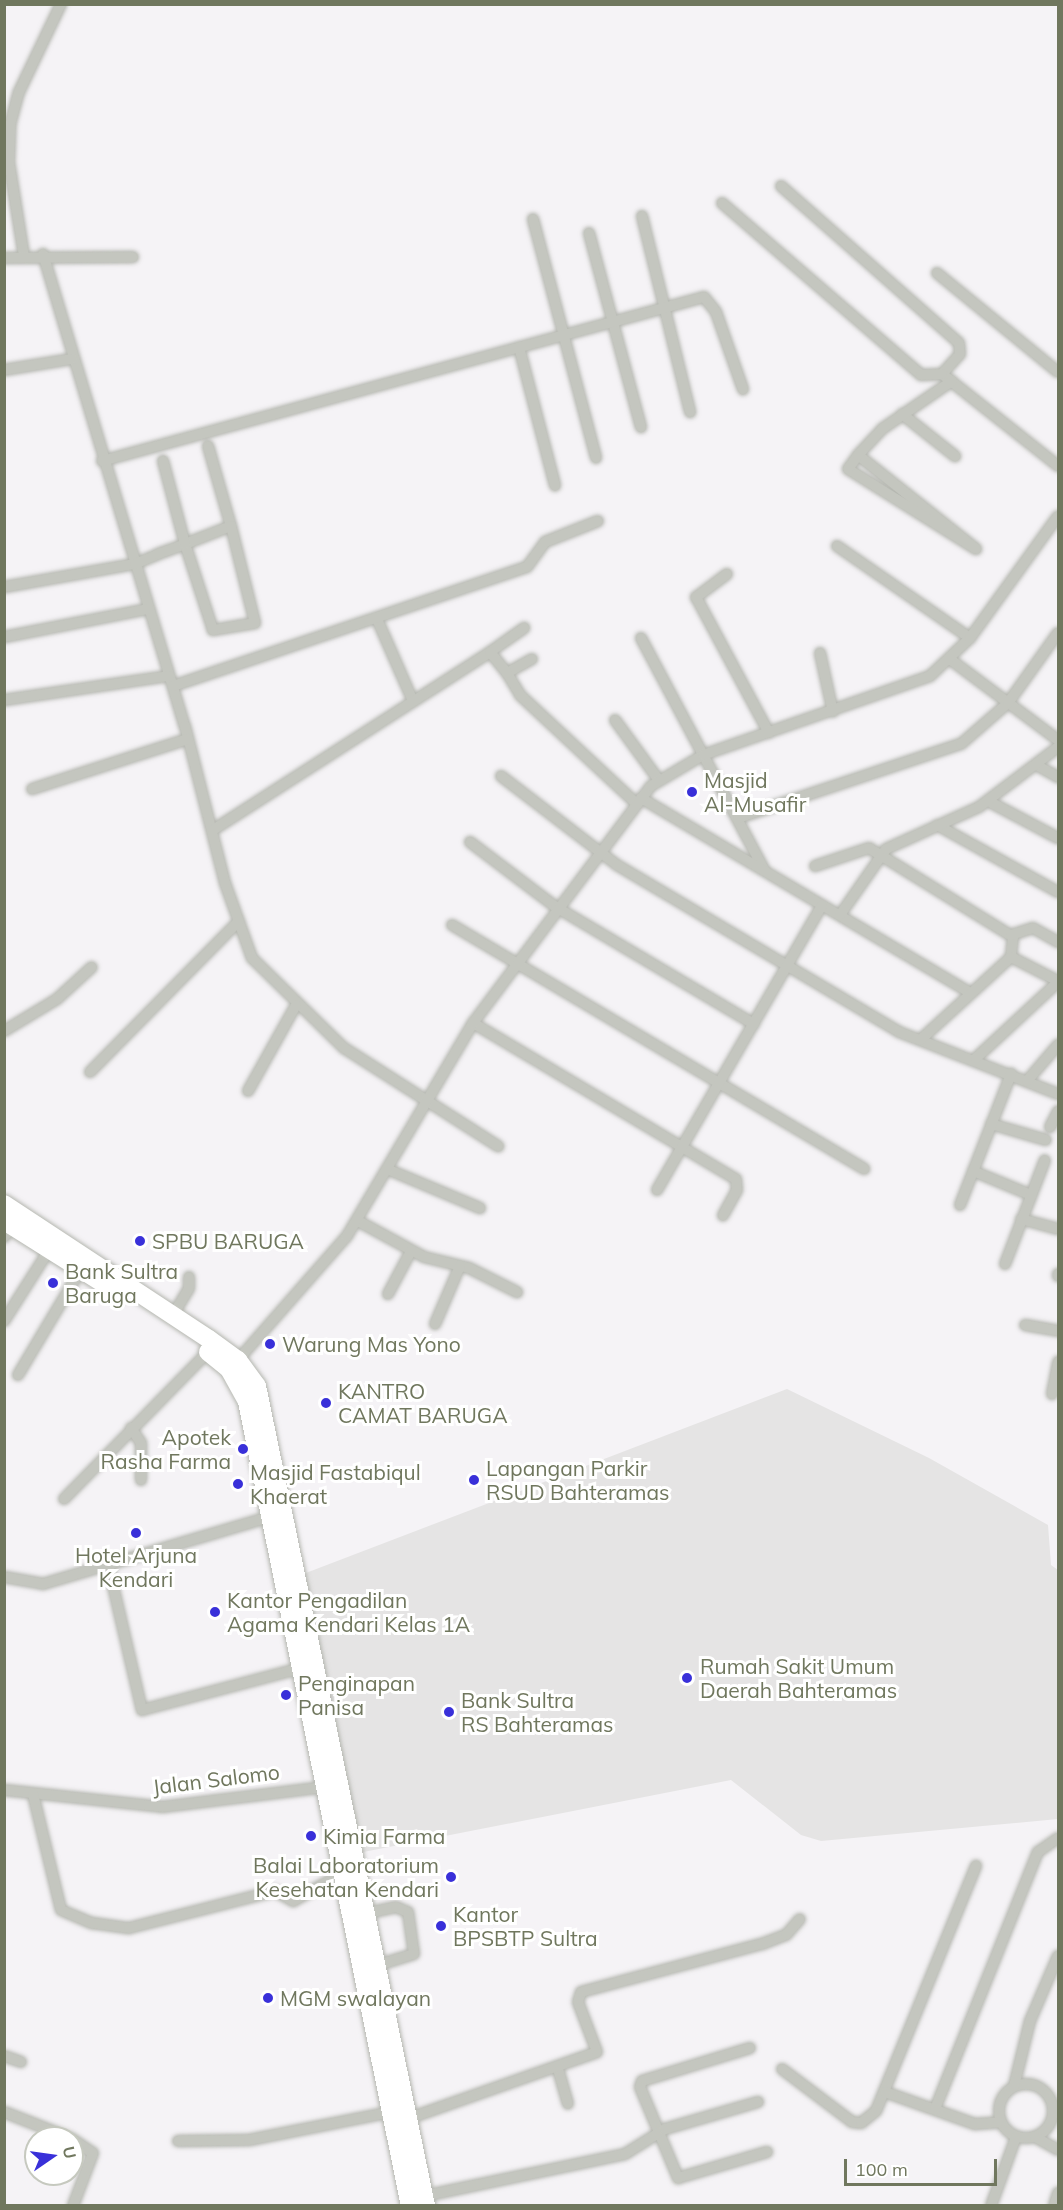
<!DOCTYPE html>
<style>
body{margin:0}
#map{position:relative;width:1063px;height:2210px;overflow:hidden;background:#f5f3f6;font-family:Mulish,sans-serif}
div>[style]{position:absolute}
.built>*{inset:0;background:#e5e4e4}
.roads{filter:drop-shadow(0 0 2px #b5b7b0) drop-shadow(0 0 2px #b5b7b0)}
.street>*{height:10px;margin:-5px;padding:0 5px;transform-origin:5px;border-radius:5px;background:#c4c6bf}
.street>.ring{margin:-5px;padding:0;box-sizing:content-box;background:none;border:10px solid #c4c6bf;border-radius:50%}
.highway>*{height:18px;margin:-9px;padding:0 9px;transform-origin:9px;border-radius:9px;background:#fff}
.dots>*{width:16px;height:16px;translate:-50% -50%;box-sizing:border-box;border:3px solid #fff;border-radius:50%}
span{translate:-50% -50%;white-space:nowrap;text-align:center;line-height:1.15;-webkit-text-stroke:6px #fff;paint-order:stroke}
.poi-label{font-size:21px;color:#70775e}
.left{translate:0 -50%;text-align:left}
.right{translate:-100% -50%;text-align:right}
.street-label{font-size:21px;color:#70775e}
.frame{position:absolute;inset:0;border:6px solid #70775e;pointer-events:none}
.north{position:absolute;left:24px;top:2126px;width:60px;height:60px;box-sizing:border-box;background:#fff;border:2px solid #c6c9bf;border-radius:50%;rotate:77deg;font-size:16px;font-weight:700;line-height:24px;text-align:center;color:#70775e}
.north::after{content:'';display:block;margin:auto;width:21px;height:27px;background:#3930d9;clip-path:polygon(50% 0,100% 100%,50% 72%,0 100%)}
.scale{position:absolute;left:844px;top:2159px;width:153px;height:27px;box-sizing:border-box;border:3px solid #70775e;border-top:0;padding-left:8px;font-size:18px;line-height:21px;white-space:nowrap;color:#70775e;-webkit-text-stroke:4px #fff;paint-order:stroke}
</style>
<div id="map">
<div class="built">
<div style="clip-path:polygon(787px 1389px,929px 1458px,1048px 1525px,1051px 1565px,1058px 1570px,1058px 1819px,821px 1841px,801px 1835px,731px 1780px,348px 1855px,298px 1576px)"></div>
</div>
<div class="roads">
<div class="street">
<div style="left:781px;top:186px;width:237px;rotate:41.4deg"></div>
<div style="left:959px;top:343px;width:11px;rotate:85deg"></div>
<div style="left:960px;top:354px;width:27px;rotate:132deg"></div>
<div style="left:942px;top:374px;width:148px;rotate:38.4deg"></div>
<div style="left:722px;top:203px;width:263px;rotate:40.8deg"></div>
<div style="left:921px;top:375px;width:21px;rotate:-3deg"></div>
<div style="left:642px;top:216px;width:202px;rotate:76.2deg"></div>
<div style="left:533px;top:219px;width:247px;rotate:75.2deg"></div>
<div style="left:589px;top:233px;width:201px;rotate:75deg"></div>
<div style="left:43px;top:254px;width:493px;rotate:73.3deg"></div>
<div style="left:185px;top:726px;width:162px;rotate:75.7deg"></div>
<div style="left:225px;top:883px;width:80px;rotate:70.2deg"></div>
<div style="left:252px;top:958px;width:129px;rotate:44.4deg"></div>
<div style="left:344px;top:1048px;width:183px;rotate:32.5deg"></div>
<div style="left:24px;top:256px;width:95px;rotate:-99.1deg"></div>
<div style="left:9px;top:162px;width:37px;rotate:-88deg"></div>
<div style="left:10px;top:125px;width:34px;rotate:-75deg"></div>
<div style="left:19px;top:92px;width:98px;rotate:-64.5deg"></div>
<div style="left:4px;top:258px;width:129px;rotate:-0.4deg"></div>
<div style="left:937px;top:273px;width:156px;rotate:39.3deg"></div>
<div style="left:519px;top:347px;width:143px;rotate:75.4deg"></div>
<div style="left:4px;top:370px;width:69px;rotate:-9.2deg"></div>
<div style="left:902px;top:414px;width:68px;rotate:38.4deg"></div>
<div style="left:208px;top:446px;width:83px;rotate:74deg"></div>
<div style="left:858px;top:455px;width:151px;rotate:38.5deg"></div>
<div style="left:976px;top:549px;width:151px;rotate:-148deg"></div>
<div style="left:848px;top:469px;width:17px;rotate:-54deg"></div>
<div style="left:858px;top:455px;width:35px;rotate:-47deg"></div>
<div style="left:882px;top:429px;width:85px;rotate:-34.4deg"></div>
<div style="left:102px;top:461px;width:624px;rotate:-15.24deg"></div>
<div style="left:704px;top:297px;width:19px;rotate:51deg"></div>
<div style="left:716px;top:312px;width:82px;rotate:70.7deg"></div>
<div style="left:837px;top:546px;width:162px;rotate:34.7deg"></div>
<div style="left:727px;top:574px;width:39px;rotate:143deg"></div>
<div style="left:696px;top:597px;width:154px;rotate:61.8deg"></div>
<div style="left:4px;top:587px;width:133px;rotate:-10deg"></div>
<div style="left:135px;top:564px;width:25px;rotate:-23deg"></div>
<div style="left:158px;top:554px;width:29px;rotate:-20deg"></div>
<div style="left:185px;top:544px;width:49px;rotate:-21.4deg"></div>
<div style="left:231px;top:526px;width:100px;rotate:76.1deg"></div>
<div style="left:255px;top:623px;width:43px;rotate:170.5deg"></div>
<div style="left:213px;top:630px;width:90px;rotate:-108deg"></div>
<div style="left:185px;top:544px;width:86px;rotate:-104.8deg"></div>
<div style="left:377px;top:619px;width:90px;rotate:66.3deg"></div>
<div style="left:4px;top:637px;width:147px;rotate:-11deg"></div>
<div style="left:641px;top:638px;width:262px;rotate:62deg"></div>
<div style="left:490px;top:652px;width:42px;rotate:-35.2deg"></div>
<div style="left:820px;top:653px;width:60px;rotate:77.6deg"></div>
<div style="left:532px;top:659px;width:29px;rotate:151deg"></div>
<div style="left:507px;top:673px;width:26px;rotate:59deg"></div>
<div style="left:520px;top:695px;width:160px;rotate:43deg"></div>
<div style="left:951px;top:660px;width:134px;rotate:36.8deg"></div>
<div style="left:173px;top:686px;width:373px;rotate:-18.6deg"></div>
<div style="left:527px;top:567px;width:31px;rotate:-54deg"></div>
<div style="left:545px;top:542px;width:57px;rotate:-21.6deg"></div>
<div style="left:4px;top:700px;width:167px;rotate:-8.3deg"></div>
<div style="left:615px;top:720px;width:73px;rotate:53.9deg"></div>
<div style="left:1038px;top:766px;width:23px;rotate:29deg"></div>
<div style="left:501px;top:776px;width:146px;rotate:37.5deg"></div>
<div style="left:617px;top:865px;width:328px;rotate:30.6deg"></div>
<div style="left:899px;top:1032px;width:171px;rotate:21.3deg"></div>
<div style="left:32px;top:789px;width:164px;rotate:-17.8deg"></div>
<div style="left:641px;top:798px;width:383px;rotate:30.6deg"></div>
<div style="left:988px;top:801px;width:79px;rotate:27.9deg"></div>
<div style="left:738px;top:818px;width:235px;rotate:-18.4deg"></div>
<div style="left:961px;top:744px;width:62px;rotate:-41.1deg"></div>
<div style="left:1008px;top:703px;width:86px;rotate:-54.5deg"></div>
<div style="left:937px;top:825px;width:138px;rotate:29deg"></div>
<div style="left:213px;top:830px;width:329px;rotate:-32.7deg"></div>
<div style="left:490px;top:652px;width:27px;rotate:51deg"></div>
<div style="left:470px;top:842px;width:108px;rotate:37.1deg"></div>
<div style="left:556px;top:907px;width:230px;rotate:30.6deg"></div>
<div style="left:815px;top:866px;width:57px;rotate:-18.4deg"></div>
<div style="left:869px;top:848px;width:169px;rotate:31.7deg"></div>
<div style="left:1013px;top:937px;width:20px;rotate:96deg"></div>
<div style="left:1011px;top:957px;width:123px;rotate:137.6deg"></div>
<div style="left:840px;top:915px;width:80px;rotate:-55.1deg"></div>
<div style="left:886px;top:849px;width:102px;rotate:-24.3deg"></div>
<div style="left:979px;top:807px;width:99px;rotate:-37.2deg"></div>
<div style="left:452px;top:925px;width:479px;rotate:30.6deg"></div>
<div style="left:1011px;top:935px;width:23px;rotate:-18deg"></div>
<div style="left:1033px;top:928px;width:29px;rotate:29deg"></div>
<div style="left:1011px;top:957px;width:53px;rotate:27.1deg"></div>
<div style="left:473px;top:1023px;width:306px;rotate:30.7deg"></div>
<div style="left:736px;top:1179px;width:11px;rotate:85deg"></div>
<div style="left:737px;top:1190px;width:29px;rotate:119deg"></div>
<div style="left:4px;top:1031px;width:62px;rotate:-31.1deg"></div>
<div style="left:57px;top:999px;width:47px;rotate:-42.4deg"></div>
<div style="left:976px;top:1058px;width:112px;rotate:-42.8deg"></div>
<div style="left:90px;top:1072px;width:212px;rotate:-45.4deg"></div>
<div style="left:1027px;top:1081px;width:48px;rotate:-49.3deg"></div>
<div style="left:248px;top:1091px;width:98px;rotate:-60.8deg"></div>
<div style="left:991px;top:1124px;width:57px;rotate:16.2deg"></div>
<div style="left:1050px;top:1127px;width:18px;rotate:-63deg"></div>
<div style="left:387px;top:1169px;width:101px;rotate:22.8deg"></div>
<div style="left:973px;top:1171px;width:63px;rotate:22.5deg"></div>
<div style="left:657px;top:1190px;width:329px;rotate:-59.9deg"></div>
<div style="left:960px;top:1205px;width:141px;rotate:-68.7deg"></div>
<div style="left:1021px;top:1219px;width:38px;rotate:15deg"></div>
<div style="left:358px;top:1221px;width:75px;rotate:28.6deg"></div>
<div style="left:424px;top:1257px;width:46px;rotate:13.7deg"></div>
<div style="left:469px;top:1268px;width:54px;rotate:26.6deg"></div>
<div style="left:4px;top:1237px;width:13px;rotate:-51deg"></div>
<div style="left:1005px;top:1264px;width:111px;rotate:-69deg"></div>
<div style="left:1058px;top:1276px;width:2px;rotate:-90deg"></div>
<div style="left:388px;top:1294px;width:49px;rotate:-61.9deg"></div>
<div style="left:173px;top:1315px;width:31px;rotate:-59deg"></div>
<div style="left:189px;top:1288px;width:11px;rotate:-90deg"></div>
<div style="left:4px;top:1321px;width:84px;rotate:-57.6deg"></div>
<div style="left:435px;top:1324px;width:63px;rotate:-66.7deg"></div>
<div style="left:1025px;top:1325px;width:34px;rotate:10deg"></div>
<div style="left:238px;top:1360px;width:165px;rotate:-48.7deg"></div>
<div style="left:347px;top:1236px;width:247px;rotate:-59.4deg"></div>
<div style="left:473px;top:1023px;width:296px;rotate:-53.1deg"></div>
<div style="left:651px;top:786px;width:61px;rotate:-30.8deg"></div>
<div style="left:703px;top:755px;width:240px;rotate:-19.2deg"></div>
<div style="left:930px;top:676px;width:55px;rotate:-43.5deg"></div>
<div style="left:970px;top:638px;width:150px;rotate:-54.2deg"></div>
<div style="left:18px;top:1375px;width:121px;rotate:-59.2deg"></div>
<div style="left:1052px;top:1394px;width:33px;rotate:-79deg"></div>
<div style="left:131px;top:1428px;width:18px;rotate:56deg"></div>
<div style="left:141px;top:1443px;width:37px;rotate:90deg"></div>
<div style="left:64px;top:1499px;width:206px;rotate:-45.6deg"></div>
<div style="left:108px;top:1564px;width:150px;rotate:76.9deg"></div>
<div style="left:142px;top:1710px;width:164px;rotate:-14.8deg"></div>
<div style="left:4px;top:1577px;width:40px;rotate:10deg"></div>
<div style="left:43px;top:1584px;width:239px;rotate:-16.5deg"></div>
<div style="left:4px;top:1790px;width:159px;rotate:6.1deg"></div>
<div style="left:162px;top:1807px;width:164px;rotate:-7deg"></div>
<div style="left:33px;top:1794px;width:119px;rotate:76.4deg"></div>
<div style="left:61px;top:1910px;width:34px;rotate:23deg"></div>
<div style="left:92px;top:1923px;width:37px;rotate:8deg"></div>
<div style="left:129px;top:1928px;width:151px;rotate:-14.2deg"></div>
<div style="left:275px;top:1891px;width:21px;rotate:29deg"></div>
<div style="left:293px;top:1901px;width:56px;rotate:-28.9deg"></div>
<div style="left:368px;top:1913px;width:29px;rotate:-12deg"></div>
<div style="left:396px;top:1907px;width:13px;rotate:23deg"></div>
<div style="left:408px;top:1912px;width:42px;rotate:81.9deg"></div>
<div style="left:414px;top:1954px;width:38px;rotate:163deg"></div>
<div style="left:750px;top:2048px;width:113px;rotate:163deg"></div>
<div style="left:642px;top:2081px;width:6px;rotate:108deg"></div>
<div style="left:640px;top:2087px;width:99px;rotate:67.3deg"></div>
<div style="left:678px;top:2178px;width:93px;rotate:-16.3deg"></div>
<div style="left:4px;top:2056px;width:18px;rotate:19deg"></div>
<div style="left:558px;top:2069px;width:36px;rotate:74deg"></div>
<div style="left:782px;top:2069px;width:88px;rotate:37.1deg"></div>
<div style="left:852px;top:2122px;width:9px;rotate:6deg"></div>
<div style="left:861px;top:2123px;width:19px;rotate:-39deg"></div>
<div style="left:876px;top:2111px;width:265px;rotate:-67.8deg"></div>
<div class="ring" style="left:999px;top:2084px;width:44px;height:44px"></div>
<div style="left:1014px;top:2086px;width:67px;rotate:-76.2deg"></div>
<div style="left:1030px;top:2021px;width:71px;rotate:-66.7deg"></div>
<div style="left:885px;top:2092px;width:96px;rotate:19.6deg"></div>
<div style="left:975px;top:2124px;width:26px;rotate:-4deg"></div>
<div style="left:935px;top:2109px;width:277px;rotate:-68.2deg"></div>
<div style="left:1038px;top:1852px;width:24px;rotate:-35deg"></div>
<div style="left:4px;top:2112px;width:71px;rotate:21.5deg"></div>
<div style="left:407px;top:2119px;width:201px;rotate:-19.4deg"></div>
<div style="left:597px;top:2052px;width:53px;rotate:-110.8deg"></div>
<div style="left:578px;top:2002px;width:10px;rotate:-73deg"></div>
<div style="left:581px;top:1992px;width:187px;rotate:-14.9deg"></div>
<div style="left:762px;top:1944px;width:26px;rotate:-21deg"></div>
<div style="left:786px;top:1935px;width:21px;rotate:-49deg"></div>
<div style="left:1035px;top:2137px;width:26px;rotate:29deg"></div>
<div style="left:72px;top:2139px;width:25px;rotate:34deg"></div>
<div style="left:93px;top:2153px;width:57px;rotate:110.7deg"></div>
<div style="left:178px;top:2141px;width:71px;rotate:-0.8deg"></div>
<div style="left:249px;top:2140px;width:144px;rotate:-11.2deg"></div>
<div style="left:424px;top:2196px;width:205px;rotate:-11.8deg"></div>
<div style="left:625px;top:2154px;width:47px;rotate:-32deg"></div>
<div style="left:665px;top:2129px;width:97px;rotate:-16.2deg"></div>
<div style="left:991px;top:2206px;width:73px;rotate:-70.1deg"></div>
<div style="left:1054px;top:2206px;width:14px;rotate:-73deg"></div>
</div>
<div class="highway">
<div style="left:4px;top:1204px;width:245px;rotate:33.4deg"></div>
<div style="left:209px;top:1339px;width:36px;rotate:36deg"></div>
<div style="left:238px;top:1360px;width:32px;rotate:54deg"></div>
<div style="left:257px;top:1386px;width:837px;rotate:78.35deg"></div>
<div style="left:4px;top:1221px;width:137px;rotate:32.2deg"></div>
<div style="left:208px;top:1352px;width:27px;rotate:39deg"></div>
<div style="left:229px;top:1369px;width:38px;rotate:61deg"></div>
<div style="left:247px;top:1402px;width:820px;rotate:78.54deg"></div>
</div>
</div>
<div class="dots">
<div style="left:692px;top:792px;background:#3930d9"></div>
<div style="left:140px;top:1241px;background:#3930d9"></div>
<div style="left:53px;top:1283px;background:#3930d9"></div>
<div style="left:270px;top:1344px;background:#3930d9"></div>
<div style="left:326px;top:1403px;background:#3930d9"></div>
<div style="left:243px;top:1449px;background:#3930d9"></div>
<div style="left:474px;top:1480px;background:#3930d9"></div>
<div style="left:238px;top:1484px;background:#3930d9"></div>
<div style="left:136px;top:1533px;background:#3930d9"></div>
<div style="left:215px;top:1612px;background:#3930d9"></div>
<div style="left:687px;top:1678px;background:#3930d9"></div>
<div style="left:286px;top:1695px;background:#3930d9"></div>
<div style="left:449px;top:1712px;background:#3930d9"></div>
<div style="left:311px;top:1836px;background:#3930d9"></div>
<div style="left:451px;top:1877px;background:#3930d9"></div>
<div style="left:441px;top:1926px;background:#3930d9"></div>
<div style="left:268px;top:1998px;background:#3930d9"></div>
</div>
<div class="poi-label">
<span class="left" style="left:704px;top:792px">Masjid<br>Al-Musafir</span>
<span class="left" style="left:152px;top:1241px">SPBU BARUGA</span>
<span class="left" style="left:65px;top:1283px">Bank Sultra<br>Baruga</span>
<span class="left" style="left:282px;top:1344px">Warung Mas Yono</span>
<span class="left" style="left:338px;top:1403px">KANTRO<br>CAMAT BARUGA</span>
<span class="right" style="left:231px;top:1449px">Apotek<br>Rasha Farma</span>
<span class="left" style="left:486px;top:1480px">Lapangan Parkir<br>RSUD Bahteramas</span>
<span class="left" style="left:250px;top:1484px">Masjid Fastabiqul<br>Khaerat</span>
<span style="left:136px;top:1567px">Hotel Arjuna<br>Kendari</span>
<span class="left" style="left:227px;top:1612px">Kantor Pengadilan<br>Agama Kendari Kelas 1A</span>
<span class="left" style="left:700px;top:1678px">Rumah Sakit Umum<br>Daerah Bahteramas</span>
<span class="left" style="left:298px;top:1695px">Penginapan<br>Panisa</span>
<span class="left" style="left:461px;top:1712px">Bank Sultra<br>RS Bahteramas</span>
<span class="left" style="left:323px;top:1836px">Kimia Farma</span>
<span class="right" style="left:439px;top:1877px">Balai Laboratorium<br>Kesehatan Kendari</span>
<span class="left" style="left:453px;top:1926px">Kantor<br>BPSBTP Sultra</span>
<span class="left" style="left:280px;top:1998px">MGM swalayan</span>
</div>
<div class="street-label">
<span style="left:216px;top:1779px;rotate:-7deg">Jalan Salomo</span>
</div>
<div class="frame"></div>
<div class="north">U</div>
<div class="scale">100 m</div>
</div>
